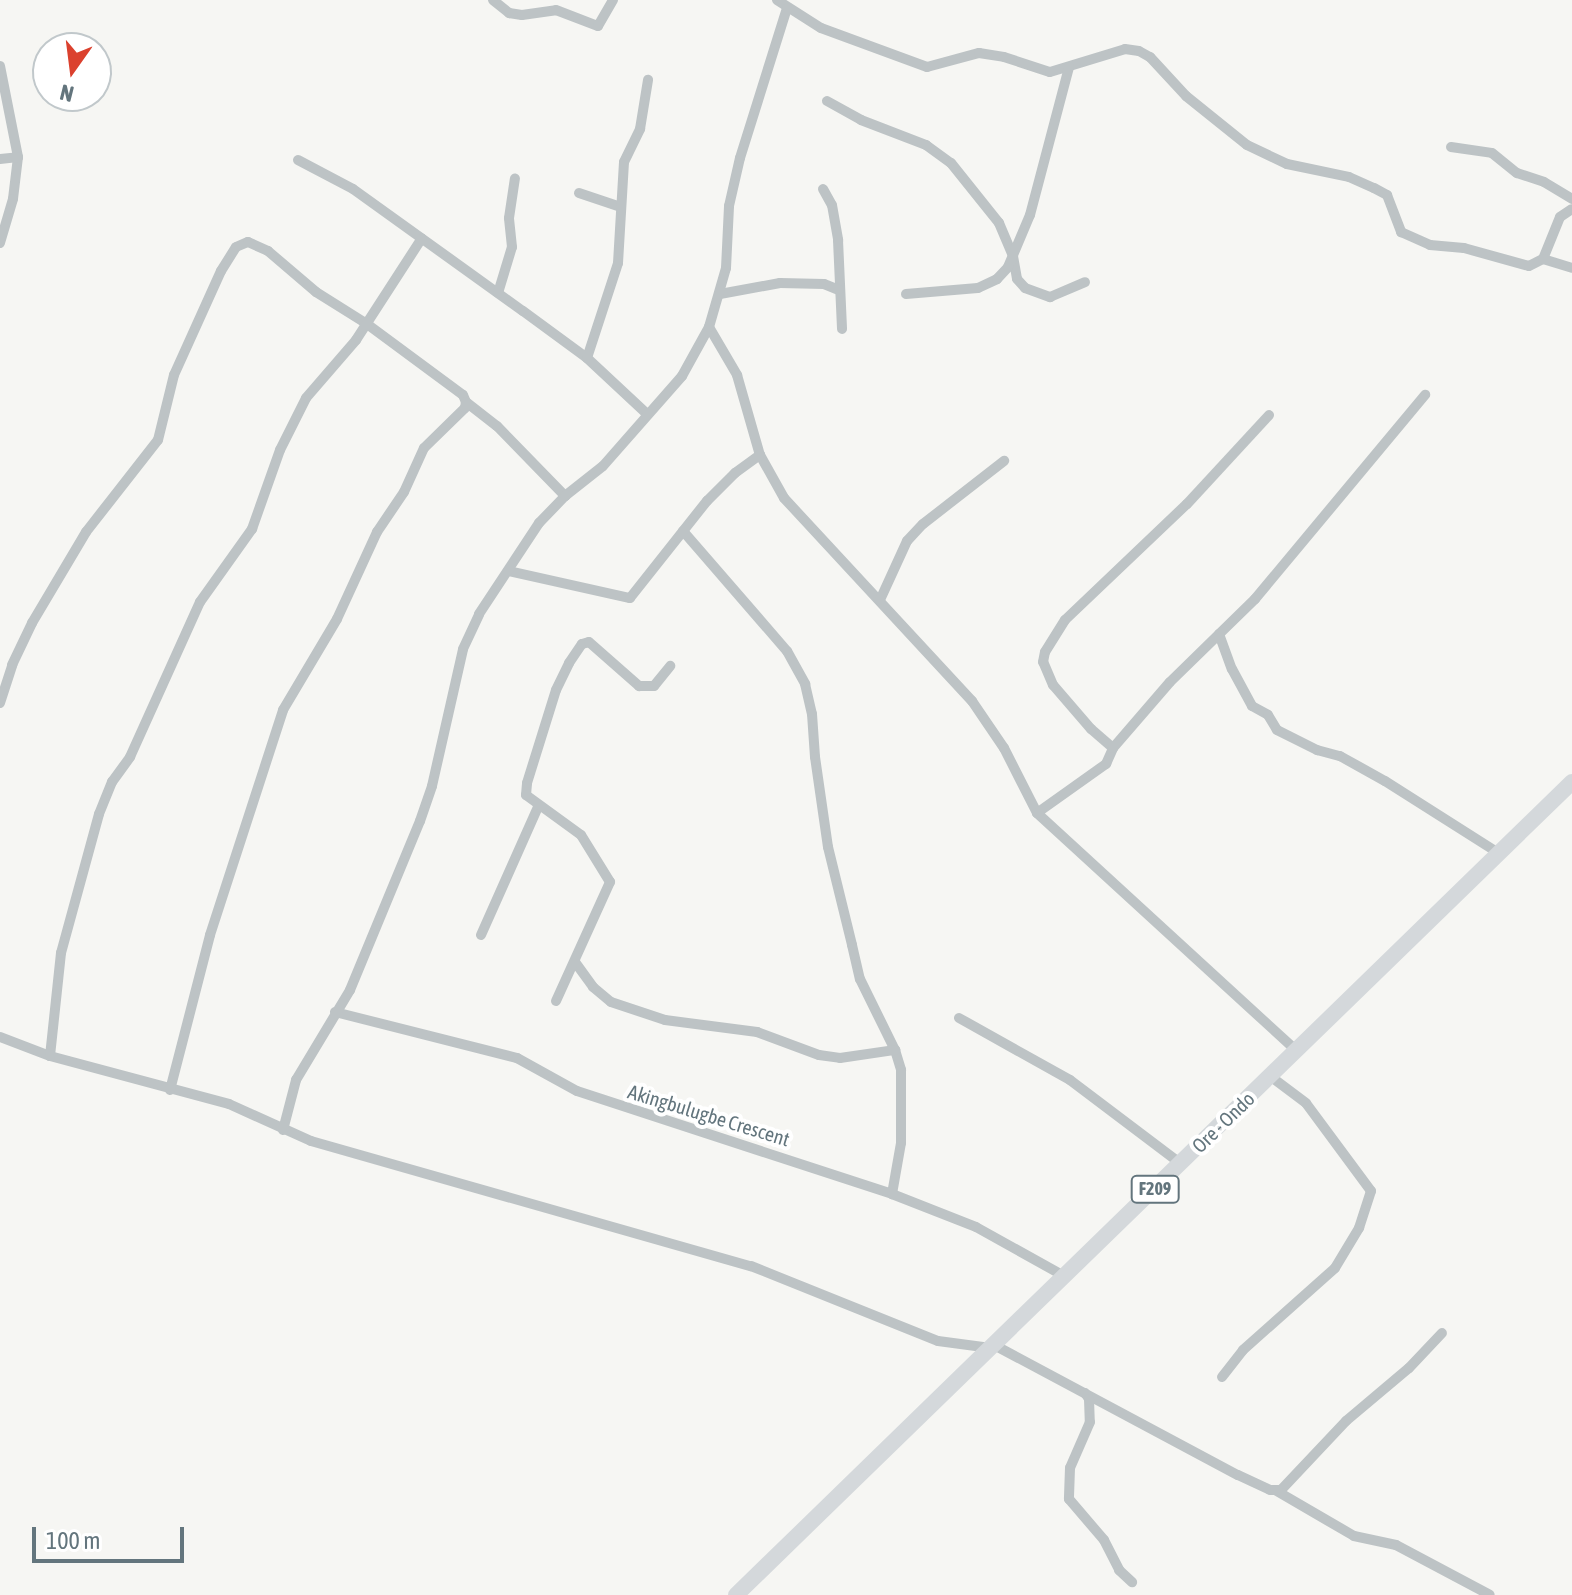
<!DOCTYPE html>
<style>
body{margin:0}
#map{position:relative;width:1572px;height:1595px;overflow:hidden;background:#f6f6f3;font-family:"Asap Condensed",sans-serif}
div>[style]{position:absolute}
.minor>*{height:10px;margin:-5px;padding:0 5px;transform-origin:5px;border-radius:5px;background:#bdc3c5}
.primary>*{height:16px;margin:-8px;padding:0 8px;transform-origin:8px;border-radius:8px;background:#d4d8db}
span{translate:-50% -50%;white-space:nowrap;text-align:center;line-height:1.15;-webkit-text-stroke:8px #fff;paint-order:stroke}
.shield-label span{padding:2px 6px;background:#fff;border:2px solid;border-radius:6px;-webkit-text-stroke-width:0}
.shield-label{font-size:18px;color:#63757d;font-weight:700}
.street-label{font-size:20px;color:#63757d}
.north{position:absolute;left:32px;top:32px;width:80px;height:80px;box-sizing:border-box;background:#fff;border:2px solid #c1c8cb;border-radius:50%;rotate:194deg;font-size:22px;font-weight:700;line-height:32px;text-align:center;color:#63757d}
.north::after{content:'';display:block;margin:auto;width:28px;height:36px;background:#db412e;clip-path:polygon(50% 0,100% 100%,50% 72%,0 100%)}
.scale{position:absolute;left:32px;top:1527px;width:152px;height:36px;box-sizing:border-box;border:4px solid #63757d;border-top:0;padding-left:10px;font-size:24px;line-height:28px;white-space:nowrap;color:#63757d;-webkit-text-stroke:6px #fff;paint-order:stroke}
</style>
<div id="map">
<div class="minor">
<div style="left:493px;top:0;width:21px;rotate:39deg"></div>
<div style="left:509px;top:13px;width:13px;rotate:9deg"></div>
<div style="left:522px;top:15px;width:34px;rotate:-8deg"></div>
<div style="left:556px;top:10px;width:45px;rotate:20.9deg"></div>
<div style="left:598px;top:26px;width:30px;rotate:-60deg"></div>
<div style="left:777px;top:0;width:52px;rotate:32.5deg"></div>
<div style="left:821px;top:28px;width:113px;rotate:20.2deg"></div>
<div style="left:927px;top:67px;width:54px;rotate:-15.1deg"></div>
<div style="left:979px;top:53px;width:25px;rotate:9deg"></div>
<div style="left:1004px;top:57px;width:48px;rotate:18.1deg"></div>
<div style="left:1050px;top:72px;width:78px;rotate:-17deg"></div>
<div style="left:1125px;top:49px;width:14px;rotate:8deg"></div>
<div style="left:1139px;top:51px;width:13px;rotate:29deg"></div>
<div style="left:1150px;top:57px;width:53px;rotate:47.3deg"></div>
<div style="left:1186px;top:96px;width:78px;rotate:38.8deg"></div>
<div style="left:1247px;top:145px;width:44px;rotate:25.4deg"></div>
<div style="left:1287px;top:164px;width:63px;rotate:11.8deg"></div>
<div style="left:1349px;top:177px;width:27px;rotate:24deg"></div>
<div style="left:1374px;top:188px;width:15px;rotate:28deg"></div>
<div style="left:1387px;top:195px;width:40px;rotate:69deg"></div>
<div style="left:1401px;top:232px;width:32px;rotate:24deg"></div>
<div style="left:1430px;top:245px;width:34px;rotate:5deg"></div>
<div style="left:1464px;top:248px;width:67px;rotate:15.5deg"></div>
<div style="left:1529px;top:266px;width:16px;rotate:-27deg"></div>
<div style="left:1543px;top:259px;width:45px;rotate:-68deg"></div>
<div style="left:1560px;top:217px;width:14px;rotate:-34deg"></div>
<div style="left:0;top:66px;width:93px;rotate:78.8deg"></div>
<div style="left:18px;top:157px;width:42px;rotate:96.8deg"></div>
<div style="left:13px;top:199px;width:46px;rotate:106.5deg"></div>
<div style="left:827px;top:101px;width:39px;rotate:29deg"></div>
<div style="left:861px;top:120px;width:70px;rotate:21deg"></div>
<div style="left:926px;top:145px;width:31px;rotate:36deg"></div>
<div style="left:951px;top:163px;width:77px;rotate:51.3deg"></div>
<div style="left:999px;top:223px;width:36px;rotate:67deg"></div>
<div style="left:1013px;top:256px;width:23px;rotate:80deg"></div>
<div style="left:1017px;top:279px;width:12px;rotate:48deg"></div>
<div style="left:1025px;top:288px;width:27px;rotate:20deg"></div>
<div style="left:1050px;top:297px;width:38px;rotate:-23deg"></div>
<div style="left:1451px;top:147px;width:41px;rotate:8.3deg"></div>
<div style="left:1492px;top:153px;width:32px;rotate:39deg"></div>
<div style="left:1517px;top:173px;width:28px;rotate:18deg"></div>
<div style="left:1544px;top:182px;width:33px;rotate:31deg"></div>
<div style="left:0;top:159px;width:18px;rotate:-6deg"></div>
<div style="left:298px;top:160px;width:62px;rotate:27.8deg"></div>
<div style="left:353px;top:189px;width:209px;rotate:35.7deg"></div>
<div style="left:523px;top:311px;width:79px;rotate:36.3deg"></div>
<div style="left:587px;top:358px;width:81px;rotate:43deg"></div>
<div style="left:823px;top:189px;width:18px;rotate:61deg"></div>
<div style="left:832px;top:205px;width:36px;rotate:80deg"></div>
<div style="left:838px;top:240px;width:89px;rotate:87.4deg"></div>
<div style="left:579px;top:193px;width:44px;rotate:18.4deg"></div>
<div style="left:1543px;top:259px;width:30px;rotate:17deg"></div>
<div style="left:498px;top:293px;width:48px;rotate:-73.1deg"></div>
<div style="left:512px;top:247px;width:29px;rotate:-96deg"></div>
<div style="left:509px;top:218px;width:40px;rotate:-81.5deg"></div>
<div style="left:720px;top:294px;width:61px;rotate:-10.4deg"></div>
<div style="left:780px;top:283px;width:44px;rotate:1.3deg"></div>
<div style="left:824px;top:284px;width:16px;rotate:22deg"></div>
<div style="left:906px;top:294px;width:72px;rotate:-4.8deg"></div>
<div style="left:978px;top:288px;width:21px;rotate:-25deg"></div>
<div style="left:997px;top:279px;width:16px;rotate:-47deg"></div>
<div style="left:1008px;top:267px;width:56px;rotate:-67.1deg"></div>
<div style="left:1030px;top:215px;width:153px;rotate:-75.2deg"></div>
<div style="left:709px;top:327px;width:56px;rotate:59.7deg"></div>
<div style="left:737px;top:375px;width:83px;rotate:74deg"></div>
<div style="left:760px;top:455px;width:49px;rotate:60.8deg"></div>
<div style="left:784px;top:498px;width:277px;rotate:47.2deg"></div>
<div style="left:972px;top:701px;width:57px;rotate:55.8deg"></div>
<div style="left:1004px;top:748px;width:73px;rotate:63.1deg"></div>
<div style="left:1037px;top:813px;width:352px;rotate:42.5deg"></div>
<div style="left:587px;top:358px;width:100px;rotate:-71.9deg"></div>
<div style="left:618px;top:263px;width:101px;rotate:-86.6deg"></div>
<div style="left:624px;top:162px;width:37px;rotate:-64deg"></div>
<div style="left:640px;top:129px;width:50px;rotate:-80.7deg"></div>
<div style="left:683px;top:531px;width:159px;rotate:49.1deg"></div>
<div style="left:787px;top:651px;width:38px;rotate:61deg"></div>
<div style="left:805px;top:684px;width:31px;rotate:77deg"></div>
<div style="left:812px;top:714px;width:43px;rotate:86deg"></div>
<div style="left:815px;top:757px;width:91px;rotate:81.8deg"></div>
<div style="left:828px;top:847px;width:101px;rotate:76.2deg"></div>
<div style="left:852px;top:945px;width:35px;rotate:77deg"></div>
<div style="left:860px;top:979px;width:79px;rotate:63.8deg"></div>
<div style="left:895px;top:1050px;width:21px;rotate:73deg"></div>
<div style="left:901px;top:1070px;width:73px;rotate:90deg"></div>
<div style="left:901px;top:1143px;width:52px;rotate:100deg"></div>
<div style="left:508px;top:571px;width:125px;rotate:12.5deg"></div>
<div style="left:630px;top:598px;width:124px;rotate:-51.6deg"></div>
<div style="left:707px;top:501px;width:40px;rotate:-45deg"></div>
<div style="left:735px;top:473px;width:31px;rotate:-36deg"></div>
<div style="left:880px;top:600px;width:65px;rotate:-65.4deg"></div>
<div style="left:907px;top:541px;width:23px;rotate:-47deg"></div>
<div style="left:923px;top:524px;width:103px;rotate:-37.9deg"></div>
<div style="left:1219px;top:634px;width:37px;rotate:70deg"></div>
<div style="left:1232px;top:669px;width:42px;rotate:61.6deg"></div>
<div style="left:1252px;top:706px;width:18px;rotate:29deg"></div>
<div style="left:1268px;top:715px;width:17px;rotate:59deg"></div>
<div style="left:1277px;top:730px;width:45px;rotate:26.6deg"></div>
<div style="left:1317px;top:750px;width:24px;rotate:15deg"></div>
<div style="left:1340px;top:756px;width:51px;rotate:29.1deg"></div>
<div style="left:1385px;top:781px;width:136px;rotate:32.4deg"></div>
<div style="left:0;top:703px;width:40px;rotate:-72deg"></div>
<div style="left:12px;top:665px;width:47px;rotate:-64.5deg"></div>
<div style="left:32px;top:623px;width:106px;rotate:-59.3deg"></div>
<div style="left:86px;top:532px;width:117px;rotate:-52deg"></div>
<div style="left:158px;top:440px;width:67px;rotate:-76.2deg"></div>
<div style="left:174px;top:375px;width:114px;rotate:-65.7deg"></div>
<div style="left:221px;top:271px;width:28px;rotate:-58deg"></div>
<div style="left:236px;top:247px;width:13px;rotate:-23deg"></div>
<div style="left:248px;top:242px;width:22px;rotate:24deg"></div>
<div style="left:268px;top:251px;width:63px;rotate:40.5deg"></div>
<div style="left:316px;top:292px;width:60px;rotate:32.1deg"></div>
<div style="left:367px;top:324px;width:119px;rotate:36.5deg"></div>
<div style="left:463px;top:395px;width:8px;rotate:67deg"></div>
<div style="left:466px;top:402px;width:39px;rotate:38deg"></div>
<div style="left:497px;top:426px;width:98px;rotate:45.8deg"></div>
<div style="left:1113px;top:748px;width:29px;rotate:-139deg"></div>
<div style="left:1091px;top:729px;width:58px;rotate:-130.8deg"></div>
<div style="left:1053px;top:685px;width:25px;rotate:-113deg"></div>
<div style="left:1043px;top:662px;width:10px;rotate:-79deg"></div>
<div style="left:1045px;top:652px;width:38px;rotate:-58deg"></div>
<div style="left:1065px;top:620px;width:168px;rotate:-43.6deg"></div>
<div style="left:1187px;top:504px;width:121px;rotate:-47.3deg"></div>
<div style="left:1037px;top:813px;width:85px;rotate:-35.4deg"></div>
<div style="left:1106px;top:764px;width:17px;rotate:-66deg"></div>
<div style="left:1113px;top:748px;width:87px;rotate:-49.2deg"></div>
<div style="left:1170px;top:682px;width:119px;rotate:-44.3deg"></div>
<div style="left:1255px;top:599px;width:266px;rotate:-50.2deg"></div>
<div style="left:481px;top:935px;width:142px;rotate:-66deg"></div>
<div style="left:575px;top:962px;width:31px;rotate:54deg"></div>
<div style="left:593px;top:987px;width:23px;rotate:40deg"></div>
<div style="left:611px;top:1002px;width:57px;rotate:18.4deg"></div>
<div style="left:665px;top:1020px;width:93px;rotate:7.4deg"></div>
<div style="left:757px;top:1032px;width:66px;rotate:20.4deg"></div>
<div style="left:819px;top:1055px;width:21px;rotate:8deg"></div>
<div style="left:840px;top:1058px;width:56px;rotate:-8.3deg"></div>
<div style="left:556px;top:1001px;width:131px;rotate:-65.6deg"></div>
<div style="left:610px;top:882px;width:55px;rotate:-121.7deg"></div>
<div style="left:581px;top:835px;width:68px;rotate:-144deg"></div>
<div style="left:526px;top:795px;width:12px;rotate:-85deg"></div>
<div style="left:527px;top:783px;width:97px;rotate:-72.7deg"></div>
<div style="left:556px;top:690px;width:30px;rotate:-64deg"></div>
<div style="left:569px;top:663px;width:23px;rotate:-56deg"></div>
<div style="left:582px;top:644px;width:7px;rotate:-16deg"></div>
<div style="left:589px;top:642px;width:67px;rotate:41.3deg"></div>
<div style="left:639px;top:686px;width:15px"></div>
<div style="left:654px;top:686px;width:26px;rotate:-51deg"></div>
<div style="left:335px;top:1012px;width:188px;rotate:14.2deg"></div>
<div style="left:517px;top:1058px;width:68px;rotate:28.8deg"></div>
<div style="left:577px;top:1091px;width:331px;rotate:18.1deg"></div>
<div style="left:892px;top:1194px;width:90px;rotate:21.4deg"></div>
<div style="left:976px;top:1227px;width:101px;rotate:29.1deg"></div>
<div style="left:959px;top:1018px;width:127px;rotate:29.2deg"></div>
<div style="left:1070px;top:1080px;width:139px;rotate:37.1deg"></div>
<div style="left:0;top:1037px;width:53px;rotate:20.8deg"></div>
<div style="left:50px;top:1056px;width:185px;rotate:15deg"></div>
<div style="left:229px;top:1104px;width:90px;rotate:24.3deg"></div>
<div style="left:311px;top:1141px;width:457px;rotate:15.9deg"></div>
<div style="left:751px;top:1266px;width:201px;rotate:21.9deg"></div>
<div style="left:938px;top:1341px;width:53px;rotate:7.5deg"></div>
<div style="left:50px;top:1056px;width:104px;rotate:-83.9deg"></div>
<div style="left:61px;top:953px;width:144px;rotate:-74.7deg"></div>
<div style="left:99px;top:814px;width:35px;rotate:-68deg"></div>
<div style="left:112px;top:782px;width:31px;rotate:-54deg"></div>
<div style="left:130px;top:757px;width:170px;rotate:-65.7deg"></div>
<div style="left:200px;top:602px;width:90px;rotate:-54.5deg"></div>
<div style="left:252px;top:529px;width:84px;rotate:-70.5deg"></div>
<div style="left:280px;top:450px;width:58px;rotate:-63.4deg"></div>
<div style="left:306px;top:398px;width:77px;rotate:-49.2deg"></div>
<div style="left:356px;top:340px;width:121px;rotate:-57.1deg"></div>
<div style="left:170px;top:1090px;width:160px;rotate:-75.5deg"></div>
<div style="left:210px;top:935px;width:237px;rotate:-72deg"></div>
<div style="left:283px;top:710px;width:106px;rotate:-59.3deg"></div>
<div style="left:337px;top:619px;width:96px;rotate:-65.3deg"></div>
<div style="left:377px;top:532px;width:48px;rotate:-56deg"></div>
<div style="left:404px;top:492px;width:48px;rotate:-65.6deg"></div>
<div style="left:424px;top:448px;width:57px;rotate:-44.3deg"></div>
<div style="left:465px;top:408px;width:6px;rotate:-81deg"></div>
<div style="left:283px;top:1130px;width:52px;rotate:-75.4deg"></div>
<div style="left:296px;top:1080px;width:105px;rotate:-59deg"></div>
<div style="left:350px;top:990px;width:183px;rotate:-67.5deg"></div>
<div style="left:420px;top:821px;width:37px;rotate:-71deg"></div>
<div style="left:432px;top:786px;width:140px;rotate:-77.2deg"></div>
<div style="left:463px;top:649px;width:38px;rotate:-65deg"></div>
<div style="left:479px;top:614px;width:109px;rotate:-56.6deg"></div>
<div style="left:539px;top:523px;width:37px;rotate:-46deg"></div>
<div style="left:565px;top:496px;width:48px;rotate:-38.3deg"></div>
<div style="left:603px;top:466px;width:120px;rotate:-48.7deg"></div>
<div style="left:682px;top:376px;width:56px;rotate:-61.1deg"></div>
<div style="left:709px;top:327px;width:61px;rotate:-73.9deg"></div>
<div style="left:726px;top:268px;width:62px;rotate:-87.2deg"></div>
<div style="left:729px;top:206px;width:49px;rotate:-77.1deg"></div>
<div style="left:740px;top:158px;width:157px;rotate:-72.6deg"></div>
<div style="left:996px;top:1346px;width:274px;rotate:28.1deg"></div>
<div style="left:1238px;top:1475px;width:35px;rotate:25deg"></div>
<div style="left:1270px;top:1490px;width:11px"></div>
<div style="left:1281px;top:1490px;width:95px;rotate:-46.7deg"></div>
<div style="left:1346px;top:1421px;width:82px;rotate:-40.1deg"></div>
<div style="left:1409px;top:1368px;width:48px;rotate:-46.7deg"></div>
<div style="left:1222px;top:1377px;width:34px;rotate:-52deg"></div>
<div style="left:1243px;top:1350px;width:123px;rotate:-41.7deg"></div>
<div style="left:1335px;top:1268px;width:47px;rotate:-59deg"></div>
<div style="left:1359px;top:1228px;width:39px;rotate:-72deg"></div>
<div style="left:1371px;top:1191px;width:109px;rotate:-126.5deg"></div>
<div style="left:1306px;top:1103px;width:45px;rotate:-143.1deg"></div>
<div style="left:1085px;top:1393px;width:7px;rotate:56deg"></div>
<div style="left:1089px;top:1399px;width:23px;rotate:88deg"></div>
<div style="left:1090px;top:1422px;width:50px;rotate:113.5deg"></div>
<div style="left:1070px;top:1468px;width:31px;rotate:92deg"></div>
<div style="left:1069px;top:1499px;width:54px;rotate:49.5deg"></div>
<div style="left:1104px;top:1540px;width:34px;rotate:63deg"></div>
<div style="left:1119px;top:1570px;width:18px;rotate:43deg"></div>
<div style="left:1275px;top:1490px;width:91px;rotate:30.2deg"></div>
<div style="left:1354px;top:1536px;width:43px;rotate:12.1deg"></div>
<div style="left:1396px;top:1545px;width:106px;rotate:28deg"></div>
</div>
<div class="primary">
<div style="left:736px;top:1595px;width:1166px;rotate:-44.2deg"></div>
</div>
<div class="shield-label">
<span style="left:1155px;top:1189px">F209</span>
</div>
<div class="street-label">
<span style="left:709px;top:1115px;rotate:17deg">Akingbulugbe Crescent</span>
<span style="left:1223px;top:1122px;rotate:-44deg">Ore - Ondo</span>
</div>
<div class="north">N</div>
<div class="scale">100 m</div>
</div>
